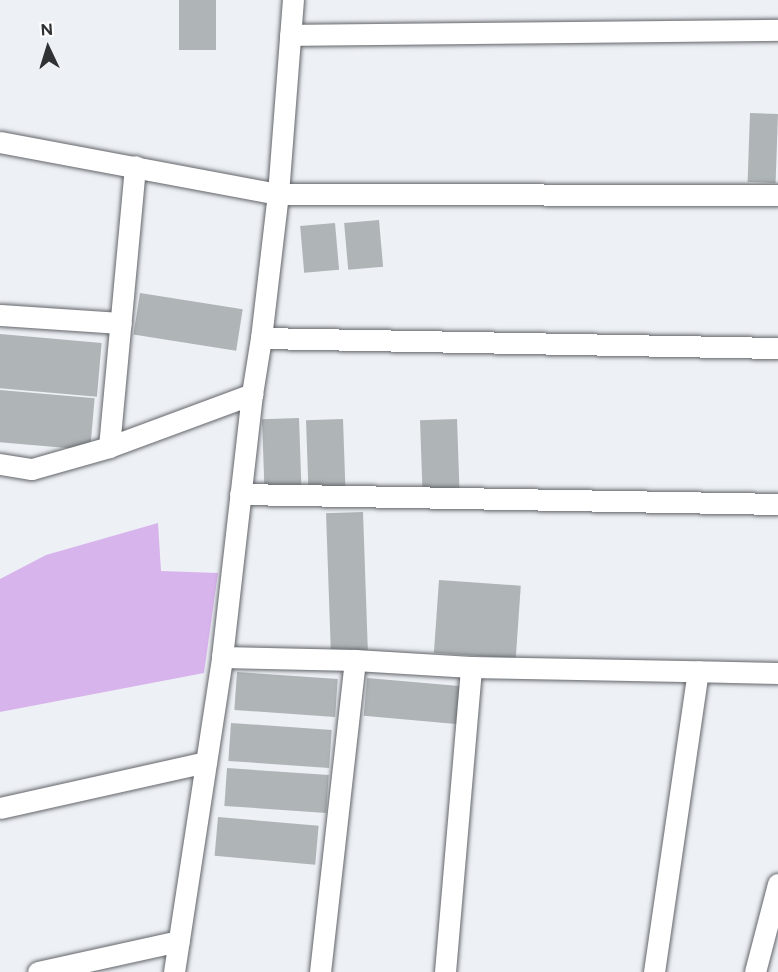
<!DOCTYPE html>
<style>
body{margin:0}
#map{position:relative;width:778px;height:972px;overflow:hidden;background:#edf0f5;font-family:Figtree,sans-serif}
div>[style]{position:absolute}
.green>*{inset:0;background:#d8b4ed}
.building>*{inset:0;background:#afb4b7;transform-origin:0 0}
.roads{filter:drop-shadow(0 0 2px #626569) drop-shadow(0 0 2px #626569)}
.minor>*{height:21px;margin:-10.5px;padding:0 10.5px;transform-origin:10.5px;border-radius:10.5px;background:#fff}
span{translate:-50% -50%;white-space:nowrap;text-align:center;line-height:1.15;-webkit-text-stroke:4.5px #fff;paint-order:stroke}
.north{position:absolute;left:18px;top:18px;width:60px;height:60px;-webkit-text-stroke:4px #fff;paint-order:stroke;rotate:356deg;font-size:16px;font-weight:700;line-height:24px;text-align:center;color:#303133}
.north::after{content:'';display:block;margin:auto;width:21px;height:27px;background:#303133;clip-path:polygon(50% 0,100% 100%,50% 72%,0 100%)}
</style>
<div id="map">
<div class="green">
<div style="clip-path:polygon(158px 523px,161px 571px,218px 573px,204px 673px,0 712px,0 579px,46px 555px)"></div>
</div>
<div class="building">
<div style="left:179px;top:0;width:37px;height:50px"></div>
<div style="left:750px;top:113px;width:28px;height:69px;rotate:2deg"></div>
<div style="left:379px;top:220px;width:47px;height:35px;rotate:85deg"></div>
<div style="left:335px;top:223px;width:47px;height:35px;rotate:85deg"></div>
<div style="left:140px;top:293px;width:104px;height:42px;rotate:9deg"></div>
<div style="left:0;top:334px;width:102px;height:54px;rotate:5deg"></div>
<div style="left:0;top:390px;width:95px;height:52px;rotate:5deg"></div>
<div style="left:299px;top:418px;width:69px;height:37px;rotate:88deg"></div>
<div style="left:343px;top:419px;width:68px;height:37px;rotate:88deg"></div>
<div style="left:457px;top:419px;width:69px;height:37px;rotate:88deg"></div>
<div style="left:363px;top:512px;width:138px;height:37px;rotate:88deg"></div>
<div style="left:439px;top:580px;width:82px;height:73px;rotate:4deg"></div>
<div style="left:237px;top:672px;width:101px;height:38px;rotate:4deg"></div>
<div style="left:367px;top:678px;width:101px;height:38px;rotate:5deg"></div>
<div style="left:231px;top:723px;width:101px;height:38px;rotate:4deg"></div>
<div style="left:227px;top:768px;width:102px;height:38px;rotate:4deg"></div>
<div style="left:218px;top:817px;width:101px;height:39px;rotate:5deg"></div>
</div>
<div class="roads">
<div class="minor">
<div style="left:290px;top:35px;width:488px;rotate:-0.6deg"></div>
<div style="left:0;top:142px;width:283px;rotate:10.6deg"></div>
<div style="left:278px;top:194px;width:500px;rotate:0.11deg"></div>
<div style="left:0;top:315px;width:121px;rotate:3.8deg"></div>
<div style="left:261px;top:338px;width:517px;rotate:1.11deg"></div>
<div style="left:109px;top:447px;width:282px;rotate:-84.7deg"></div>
<div style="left:0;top:464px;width:32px;rotate:9deg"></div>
<div style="left:32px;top:469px;width:80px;rotate:-15.9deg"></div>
<div style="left:109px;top:447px;width:153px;rotate:-20.3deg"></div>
<div style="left:240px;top:494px;width:538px;rotate:1.06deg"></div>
<div style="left:222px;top:657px;width:133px;rotate:1.3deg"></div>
<div style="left:355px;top:660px;width:116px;rotate:3.5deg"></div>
<div style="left:471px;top:667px;width:307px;rotate:1.1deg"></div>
<div style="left:0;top:808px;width:211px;rotate:-12.6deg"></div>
<div style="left:38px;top:972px;width:144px;rotate:-12.4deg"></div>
<div style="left:174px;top:972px;width:319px;rotate:-81.3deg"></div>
<div style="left:222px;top:657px;width:265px;rotate:-83.5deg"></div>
<div style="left:252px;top:394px;width:57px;rotate:-80.9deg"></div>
<div style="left:261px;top:338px;width:145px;rotate:-83.3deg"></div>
<div style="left:278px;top:194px;width:195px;rotate:-85.6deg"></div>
<div style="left:320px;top:972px;width:314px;rotate:-83.6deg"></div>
<div style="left:445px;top:972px;width:306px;rotate:-85.1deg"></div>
<div style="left:654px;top:972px;width:304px;rotate:-81.7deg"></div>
<div style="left:755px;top:972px;width:91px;rotate:-75.4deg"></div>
</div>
</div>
<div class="north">N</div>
</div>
